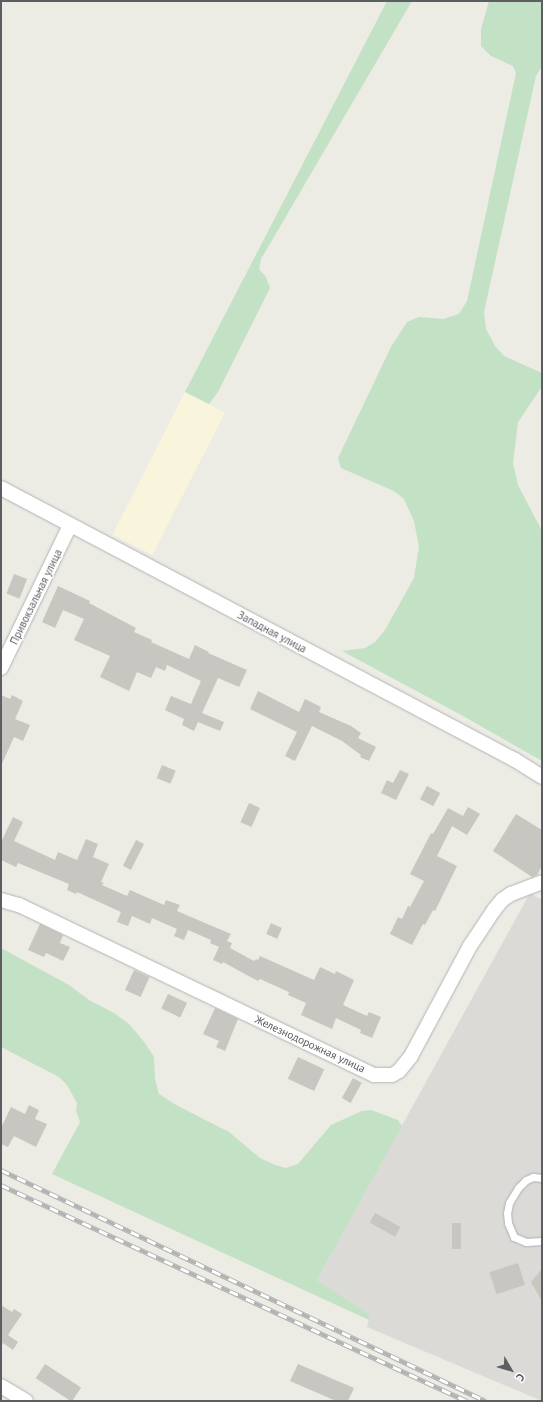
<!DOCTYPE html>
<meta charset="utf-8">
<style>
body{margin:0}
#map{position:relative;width:543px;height:1402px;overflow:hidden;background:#ecebe4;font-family:"PT Sans",sans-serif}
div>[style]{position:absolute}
.commercial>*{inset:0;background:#f9f4dc;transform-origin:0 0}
.industrial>*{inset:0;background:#dbdad6}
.green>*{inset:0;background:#c3e1c5}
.building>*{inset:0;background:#c8c6c0;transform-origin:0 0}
.roads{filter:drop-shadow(0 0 1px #b1b3b7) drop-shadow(0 0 1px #b1b3b7)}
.lane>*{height:7px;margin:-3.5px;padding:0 3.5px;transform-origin:3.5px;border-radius:3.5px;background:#fff}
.street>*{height:14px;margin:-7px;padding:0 7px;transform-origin:7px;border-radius:7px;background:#fff}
.rail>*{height:4.5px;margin-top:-2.25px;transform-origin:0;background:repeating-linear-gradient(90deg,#fff 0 9px,#b2b2b3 0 18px);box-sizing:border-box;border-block:1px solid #b2b2b3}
span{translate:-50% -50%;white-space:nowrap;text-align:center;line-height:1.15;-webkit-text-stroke:3px #fff;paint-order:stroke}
.street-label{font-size:11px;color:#5c5e62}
.frame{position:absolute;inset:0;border:2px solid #5c5e62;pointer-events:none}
.north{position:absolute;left:491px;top:1350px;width:40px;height:40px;-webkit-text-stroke:3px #fff;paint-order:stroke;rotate:128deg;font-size:11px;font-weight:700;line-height:16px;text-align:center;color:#5c5e62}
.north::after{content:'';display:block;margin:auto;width:14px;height:18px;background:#5c5e62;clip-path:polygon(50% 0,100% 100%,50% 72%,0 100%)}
</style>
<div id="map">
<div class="commercial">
<div style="left:185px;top:392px;width:45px;height:160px;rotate:27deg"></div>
</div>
<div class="industrial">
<div style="clip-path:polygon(530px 893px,542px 900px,542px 1401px,367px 1327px,370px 1315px,317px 1280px)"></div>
</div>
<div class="green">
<div style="clip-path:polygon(387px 1px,412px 1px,261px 259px,259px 269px,266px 277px,270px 288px,218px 392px,209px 404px,185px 392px)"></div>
<div style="clip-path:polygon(489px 1px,542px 1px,542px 66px,536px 76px,484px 312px,486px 329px,495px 346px,504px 356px,542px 373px,541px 388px,518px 422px,513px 463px,518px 485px,542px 531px,542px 761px,463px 716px,342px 651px,365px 648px,375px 642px,385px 630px,414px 578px,419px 547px,414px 521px,404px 499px,394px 491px,341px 468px,338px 458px,391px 347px,407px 322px,419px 317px,443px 319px,459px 314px,467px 301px,516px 73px,513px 66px,491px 56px,481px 46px,481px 29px)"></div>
<div style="clip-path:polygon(1px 948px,69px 985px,89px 1000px,114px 1013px,129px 1024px,145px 1043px,154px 1057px,155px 1079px,159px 1094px,176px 1105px,229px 1132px,260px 1158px,275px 1165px,286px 1168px,298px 1164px,331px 1125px,362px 1111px,371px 1110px,398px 1120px,402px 1126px,317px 1280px,370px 1315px,369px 1320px,52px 1174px,80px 1122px,76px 1111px,77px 1103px,67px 1085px,59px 1077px,1px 1047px)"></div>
</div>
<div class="building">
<div style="left:14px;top:574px;width:14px;height:21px;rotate:21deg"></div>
<div style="clip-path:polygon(58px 586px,90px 601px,89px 603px,136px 628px,134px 632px,152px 640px,151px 642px,189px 659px,195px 645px,209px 652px,208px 653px,247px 670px,239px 687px,218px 678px,202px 713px,224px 722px,220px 731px,198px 722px,194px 731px,182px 725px,184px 719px,165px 710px,171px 696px,191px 704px,201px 681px,167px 665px,165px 671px,156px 667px,151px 678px,137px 672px,129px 691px,100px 677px,110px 656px,74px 640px,84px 619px,63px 610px,55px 628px,42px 622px)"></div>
<div style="clip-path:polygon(258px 691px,299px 712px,305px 699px,321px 707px,319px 712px,351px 726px,361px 733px,358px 738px,376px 747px,369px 761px,360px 757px,361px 755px,342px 741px,312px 726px,295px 761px,285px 756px,297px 732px,250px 709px)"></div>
<div style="clip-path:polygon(1px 695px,10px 699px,12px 695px,23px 701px,15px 719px,30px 725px,23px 741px,14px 737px,1px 766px)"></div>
<div style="left:162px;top:765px;width:15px;height:14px;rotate:23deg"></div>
<div style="clip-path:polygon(400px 770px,409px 774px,396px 800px,381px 793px,387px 780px,393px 783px)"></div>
<div style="left:427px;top:786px;width:15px;height:15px;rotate:28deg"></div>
<div style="left:249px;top:803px;width:12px;height:21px;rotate:24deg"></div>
<div style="clip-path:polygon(468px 807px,480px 814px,467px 835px,452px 826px,437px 856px,457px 866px,435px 911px,433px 910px,425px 925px,423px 924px,412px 945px,390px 934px,398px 917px,402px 919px,408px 906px,410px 907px,424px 881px,410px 874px,431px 833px,433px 834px,448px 808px,463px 816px)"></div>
<div style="clip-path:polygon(516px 814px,542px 830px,542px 866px,537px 875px,532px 877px,493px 851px)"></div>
<div style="clip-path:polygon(13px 817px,23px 822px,14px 841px,55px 860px,58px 852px,77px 860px,86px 839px,98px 844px,93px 857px,109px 864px,101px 882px,104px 883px,102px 885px,127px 896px,130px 890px,164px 905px,166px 900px,180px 905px,177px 911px,231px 934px,227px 941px,232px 943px,230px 948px,254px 961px,256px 959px,258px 960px,260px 956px,314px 980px,320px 967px,335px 974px,336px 971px,354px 980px,343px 1005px,367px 1016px,369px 1012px,381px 1017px,372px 1038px,360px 1033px,361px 1030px,336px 1018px,332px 1029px,301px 1015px,306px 1003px,288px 995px,289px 992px,260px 979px,258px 981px,223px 962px,222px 964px,213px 960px,219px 947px,210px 943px,211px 940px,188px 930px,184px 940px,174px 936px,177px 929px,152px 918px,150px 924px,132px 916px,128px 926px,117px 922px,121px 912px,77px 892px,76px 894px,67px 890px,69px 884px,18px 863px,16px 867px,1px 860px,1px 842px)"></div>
<div style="left:136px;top:840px;width:9px;height:29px;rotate:27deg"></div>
<div style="left:271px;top:923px;width:12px;height:12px;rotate:24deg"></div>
<div style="clip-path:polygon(40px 924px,63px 935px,60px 943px,70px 947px,63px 961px,46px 953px,44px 957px,28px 950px)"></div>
<div style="left:134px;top:970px;width:17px;height:22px;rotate:24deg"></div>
<div style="left:168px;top:994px;width:21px;height:16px;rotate:25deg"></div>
<div style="clip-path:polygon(215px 1008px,238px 1019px,225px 1051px,216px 1047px,219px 1041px,203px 1034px)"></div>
<div style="left:298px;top:1057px;width:29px;height:24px;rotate:25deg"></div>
<div style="left:353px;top:1078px;width:10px;height:23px;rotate:29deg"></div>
<div style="clip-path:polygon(29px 1105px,39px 1110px,35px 1119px,47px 1124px,36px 1147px,14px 1136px,8px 1147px,1px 1144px,1px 1128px,11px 1107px,25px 1114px)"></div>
<div style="left:375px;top:1213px;width:29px;height:11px;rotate:29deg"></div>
<div style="left:452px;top:1223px;width:9px;height:26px"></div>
<div style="left:518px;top:1263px;width:23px;height:30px;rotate:72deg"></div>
<div style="clip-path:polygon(542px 1269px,542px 1301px,531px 1282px)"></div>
<div style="clip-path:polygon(1px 1305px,12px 1312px,14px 1309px,22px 1314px,8px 1335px,18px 1342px,13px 1350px,3px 1343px,1px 1346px)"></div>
<div style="left:45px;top:1364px;width:43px;height:17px;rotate:33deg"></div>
<div style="clip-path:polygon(298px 1364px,354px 1388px,348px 1401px,336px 1401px,290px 1381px)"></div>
</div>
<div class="roads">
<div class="lane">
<div style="left:542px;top:1178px;width:9px;rotate:-174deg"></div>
<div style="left:533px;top:1177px;width:8px;rotate:157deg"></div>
<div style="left:526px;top:1180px;width:11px;rotate:135deg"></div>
<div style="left:518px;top:1188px;width:17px;rotate:121deg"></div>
<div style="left:509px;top:1203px;width:10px;rotate:101deg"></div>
<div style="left:507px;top:1213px;width:10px;rotate:84deg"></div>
<div style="left:508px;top:1223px;width:15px;rotate:67deg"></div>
<div style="left:514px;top:1237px;width:13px;rotate:23deg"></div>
<div style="left:526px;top:1242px;width:16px;rotate:-4deg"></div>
</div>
<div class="street">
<div style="left:1px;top:488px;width:582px;rotate:27.89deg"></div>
<div style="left:515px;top:760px;width:32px;rotate:32deg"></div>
<div style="left:1px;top:668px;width:159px;rotate:-64.2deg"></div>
<div style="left:1px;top:900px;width:19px;rotate:16deg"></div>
<div style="left:19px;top:905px;width:394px;rotate:25.6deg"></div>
<div style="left:374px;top:1075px;width:18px"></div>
<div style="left:392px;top:1075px;width:8px;rotate:-30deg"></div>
<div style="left:399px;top:1071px;width:19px;rotate:-51deg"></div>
<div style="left:411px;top:1056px;width:125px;rotate:-61.8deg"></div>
<div style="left:470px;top:946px;width:43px;rotate:-56.3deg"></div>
<div style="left:494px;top:910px;width:13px;rotate:-51deg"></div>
<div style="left:502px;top:900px;width:11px;rotate:-34deg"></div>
<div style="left:511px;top:894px;width:33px;rotate:-21deg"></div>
<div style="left:1px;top:1386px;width:29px;rotate:31deg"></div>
</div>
</div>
<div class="rail">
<div style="left:1px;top:1170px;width:537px;rotate:25.47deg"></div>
<div style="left:1px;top:1185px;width:514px;rotate:24.87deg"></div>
</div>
<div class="street-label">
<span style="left:36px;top:597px;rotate:-64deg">Привокзальная улица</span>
<span style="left:272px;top:632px;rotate:28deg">Западная улица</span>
<span style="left:310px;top:1044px;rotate:25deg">Железнодорожная улица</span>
</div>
<div class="frame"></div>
<div class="north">С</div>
</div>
